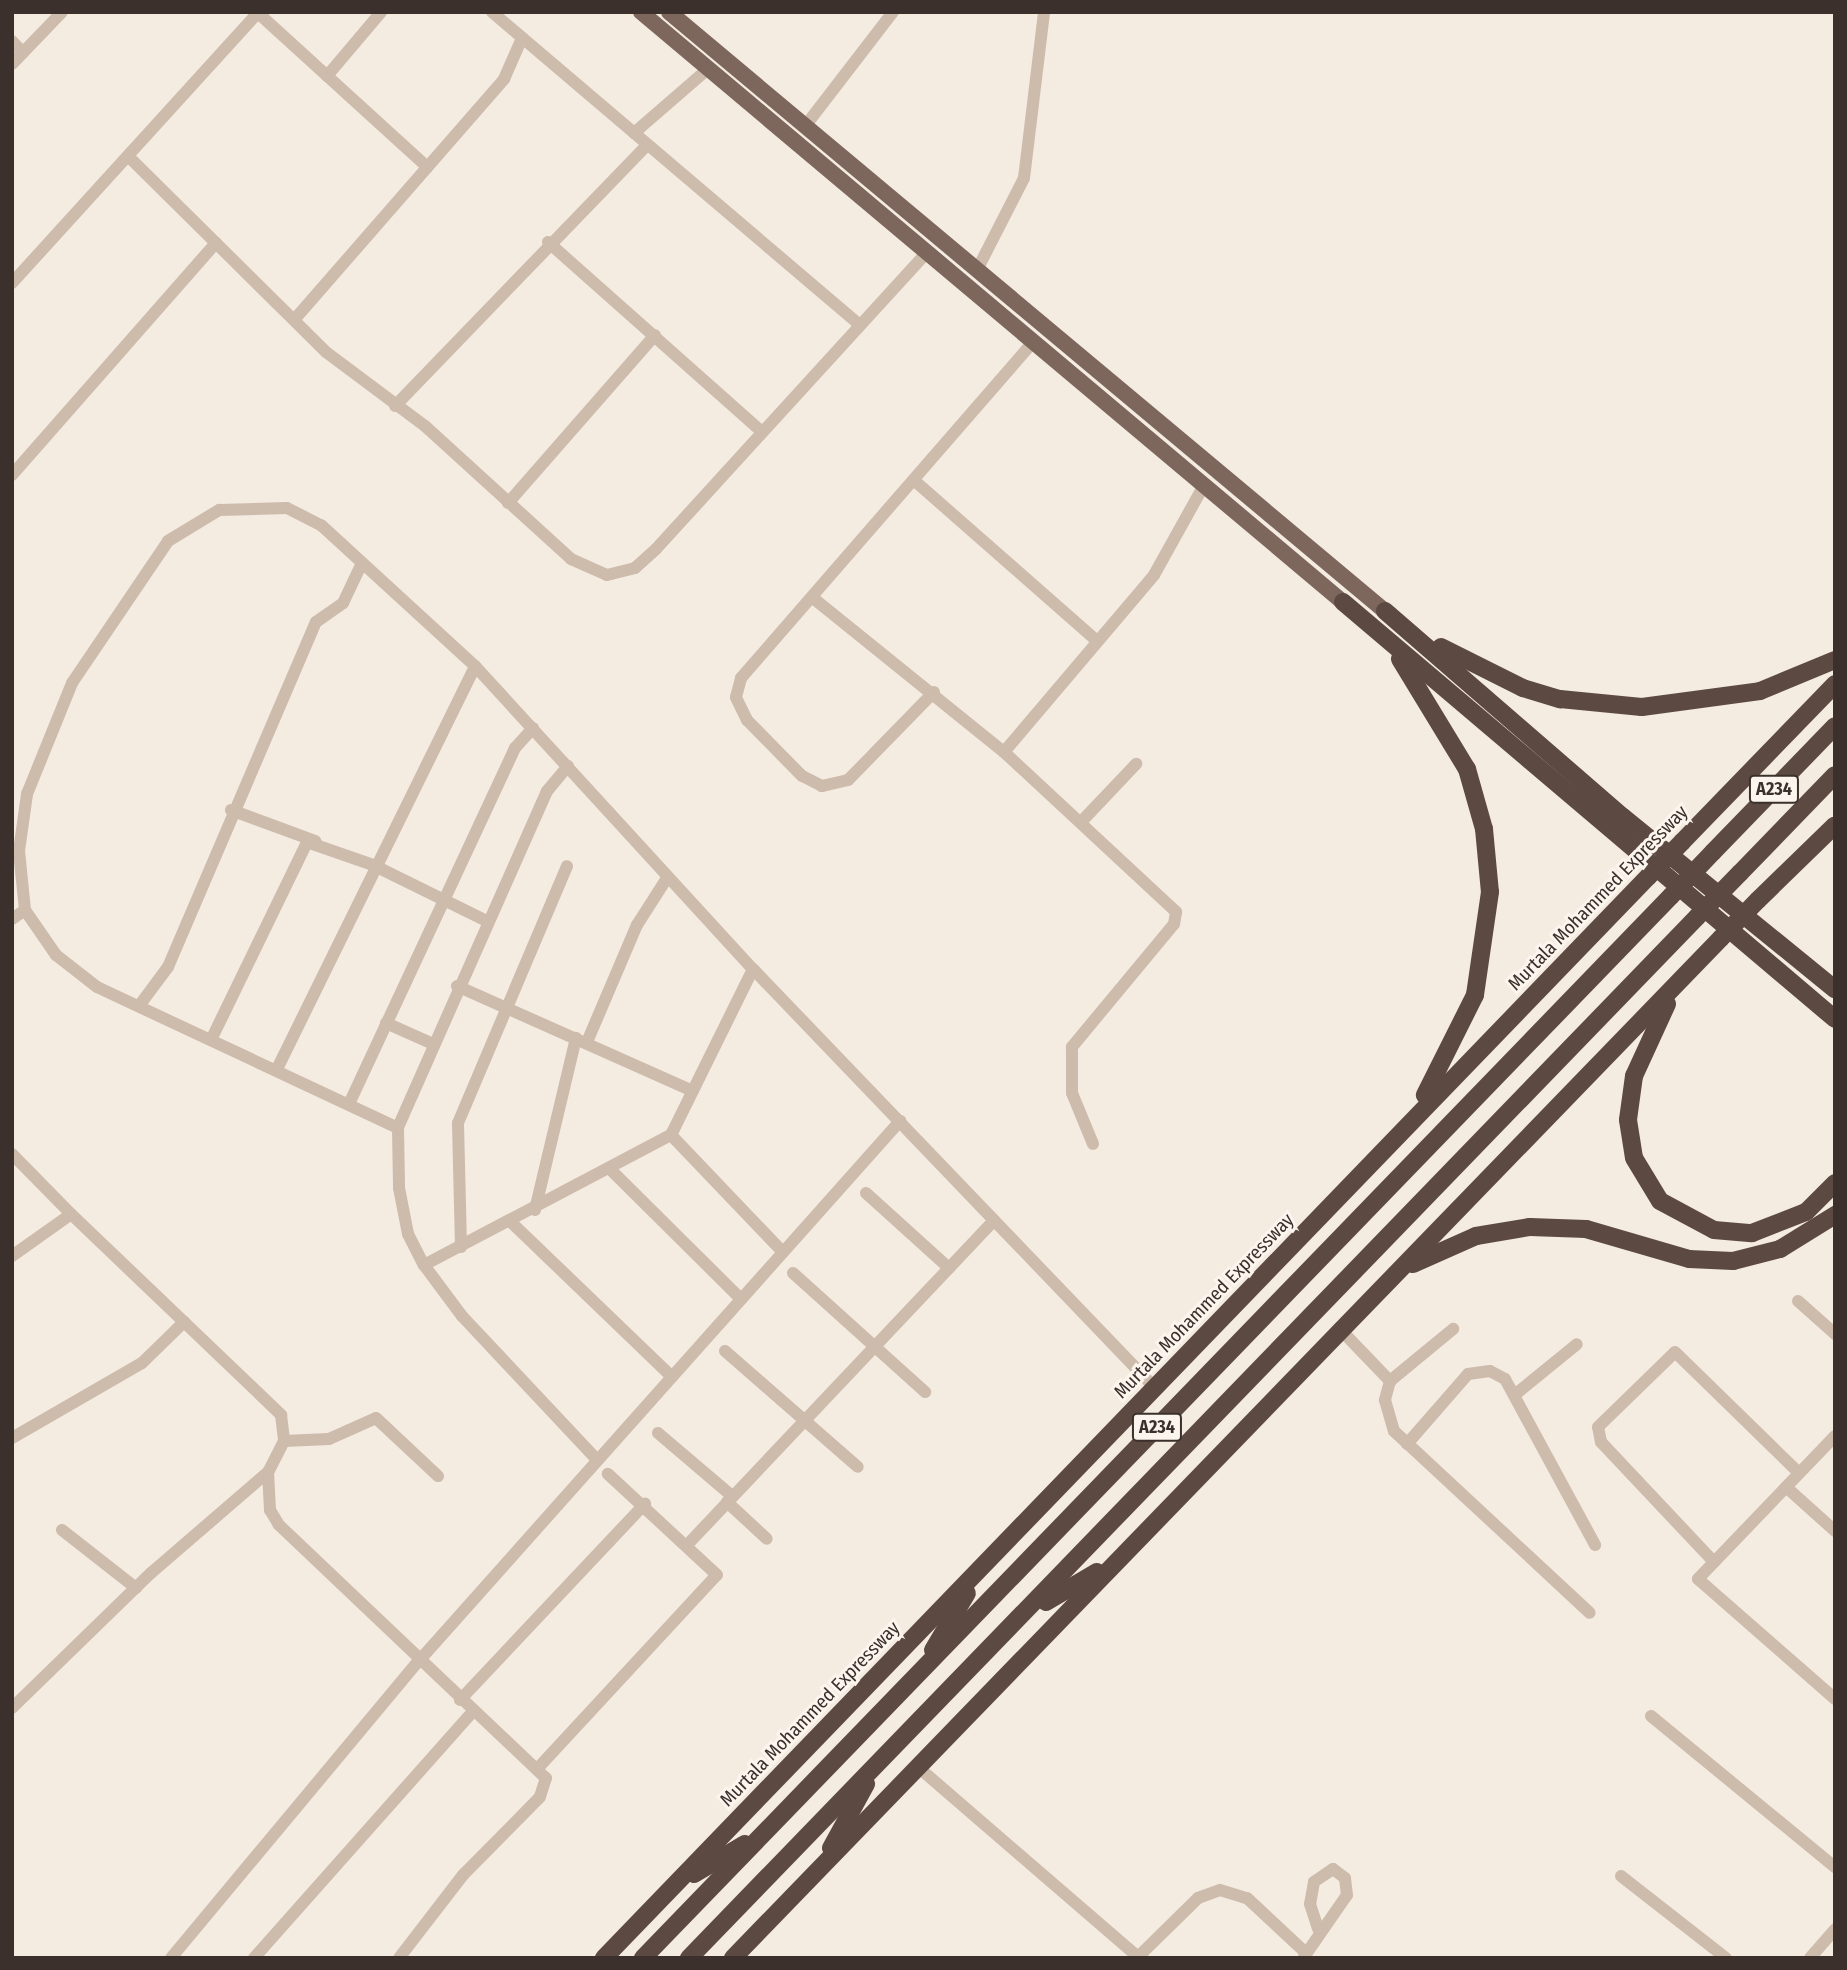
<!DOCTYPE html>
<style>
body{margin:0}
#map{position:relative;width:1847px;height:1970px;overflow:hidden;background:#f4ebe1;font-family:"Fira Sans Condensed",sans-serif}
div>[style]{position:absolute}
.minor>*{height:12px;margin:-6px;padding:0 6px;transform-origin:6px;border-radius:6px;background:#cdbbac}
.major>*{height:16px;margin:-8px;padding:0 8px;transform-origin:8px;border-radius:8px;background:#7d675c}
.highway>*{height:18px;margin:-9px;padding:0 9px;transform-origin:9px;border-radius:9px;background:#5c4a42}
.highway-bridge>*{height:18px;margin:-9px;padding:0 9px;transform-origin:9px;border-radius:9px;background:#5c4a42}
span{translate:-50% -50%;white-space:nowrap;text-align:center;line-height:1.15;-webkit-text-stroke:6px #fbf5ee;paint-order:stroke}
.shield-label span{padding:2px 5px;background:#fbf5ee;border:2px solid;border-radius:5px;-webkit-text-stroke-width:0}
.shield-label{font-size:18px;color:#3b302b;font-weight:700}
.street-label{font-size:19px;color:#3b302b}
.frame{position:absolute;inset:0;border:14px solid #3b302b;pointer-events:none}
</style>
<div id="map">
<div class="minor">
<div style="left:492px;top:12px;width:483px;rotate:40.4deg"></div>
<div style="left:258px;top:13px;width:229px;rotate:42.3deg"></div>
<div style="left:12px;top:41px;width:16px;rotate:47deg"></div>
<div style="left:12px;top:64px;width:72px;rotate:-46.1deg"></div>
<div style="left:327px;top:76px;width:84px;rotate:-49.8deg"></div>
<div style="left:806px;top:125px;width:143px;rotate:-52.4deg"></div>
<div style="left:634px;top:133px;width:98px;rotate:-40.9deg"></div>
<div style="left:131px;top:159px;width:274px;rotate:44.7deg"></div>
<div style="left:326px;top:352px;width:124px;rotate:36.8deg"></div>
<div style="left:425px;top:426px;width:197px;rotate:42.3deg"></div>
<div style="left:571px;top:559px;width:39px;rotate:24deg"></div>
<div style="left:607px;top:575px;width:29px;rotate:-14deg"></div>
<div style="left:635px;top:568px;width:28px;rotate:-42deg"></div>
<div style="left:656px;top:549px;width:402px;rotate:-47.6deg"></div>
<div style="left:548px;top:242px;width:286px;rotate:41.6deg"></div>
<div style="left:978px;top:268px;width:101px;rotate:-62.9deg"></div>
<div style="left:1024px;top:178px;width:167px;rotate:-83.1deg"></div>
<div style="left:12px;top:283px;width:367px;rotate:-47.7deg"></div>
<div style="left:294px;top:320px;width:320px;rotate:-48.9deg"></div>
<div style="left:504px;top:79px;width:45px;rotate:-66.3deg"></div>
<div style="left:395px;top:406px;width:361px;rotate:-46deg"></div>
<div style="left:12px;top:475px;width:309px;rotate:-48.7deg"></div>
<div style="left:916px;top:482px;width:241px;rotate:41.3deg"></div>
<div style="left:508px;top:503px;width:223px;rotate:-48.8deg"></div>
<div style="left:813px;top:598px;width:245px;rotate:38.9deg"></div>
<div style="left:1004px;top:752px;width:235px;rotate:42.9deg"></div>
<div style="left:1176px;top:912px;width:12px;rotate:99deg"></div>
<div style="left:1174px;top:924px;width:160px;rotate:129.7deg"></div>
<div style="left:1072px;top:1047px;width:46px;rotate:90deg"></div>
<div style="left:1072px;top:1093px;width:55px;rotate:67.6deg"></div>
<div style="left:934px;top:692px;width:123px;rotate:134.3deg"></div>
<div style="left:848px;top:780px;width:27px;rotate:167deg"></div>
<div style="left:822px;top:786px;width:22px;rotate:-153deg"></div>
<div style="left:802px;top:776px;width:78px;rotate:-134.5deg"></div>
<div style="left:747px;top:720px;width:25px;rotate:-116deg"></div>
<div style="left:736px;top:697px;width:20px;rotate:-75deg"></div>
<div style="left:741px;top:678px;width:447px;rotate:-49deg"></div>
<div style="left:1004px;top:752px;width:232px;rotate:-49.7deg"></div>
<div style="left:1154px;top:575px;width:103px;rotate:-60.9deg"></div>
<div style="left:568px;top:766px;width:33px;rotate:130deg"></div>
<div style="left:547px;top:791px;width:368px;rotate:113.9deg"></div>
<div style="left:398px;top:1128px;width:60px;rotate:89deg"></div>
<div style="left:399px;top:1188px;width:47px;rotate:78.9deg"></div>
<div style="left:408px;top:1234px;width:35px;rotate:63deg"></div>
<div style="left:424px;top:1265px;width:64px;rotate:53.3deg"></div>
<div style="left:462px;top:1316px;width:197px;rotate:46.8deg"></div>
<div style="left:231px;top:810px;width:90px;rotate:20.3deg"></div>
<div style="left:1082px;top:821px;width:79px;rotate:-46.5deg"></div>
<div style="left:12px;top:919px;width:16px;rotate:-35deg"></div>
<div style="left:457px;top:986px;width:258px;rotate:24deg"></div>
<div style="left:139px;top:1006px;width:49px;rotate:-53.4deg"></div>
<div style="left:168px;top:967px;width:375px;rotate:-66.8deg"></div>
<div style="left:316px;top:622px;width:33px;rotate:-35deg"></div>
<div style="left:343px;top:603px;width:44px;rotate:-64.6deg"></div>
<div style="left:386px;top:1023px;width:51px;rotate:24.1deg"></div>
<div style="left:211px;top:1040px;width:220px;rotate:-64.1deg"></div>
<div style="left:307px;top:842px;width:70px;rotate:19.2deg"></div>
<div style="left:373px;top:865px;width:127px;rotate:26.2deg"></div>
<div style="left:587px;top:1042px;width:127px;rotate:-66.9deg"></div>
<div style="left:637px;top:925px;width:56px;rotate:-57.4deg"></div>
<div style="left:277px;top:1069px;width:449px;rotate:-63.8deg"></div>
<div style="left:349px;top:1104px;width:393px;rotate:-65deg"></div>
<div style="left:515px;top:748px;width:27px;rotate:-48deg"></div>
<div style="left:398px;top:1128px;width:332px;rotate:-154.9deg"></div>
<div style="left:97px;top:987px;width:52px;rotate:-142deg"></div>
<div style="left:56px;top:955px;width:55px;rotate:-124.6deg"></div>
<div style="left:25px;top:910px;width:59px;rotate:-95.8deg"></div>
<div style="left:19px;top:851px;width:58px;rotate:-82deg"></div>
<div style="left:27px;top:794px;width:120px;rotate:-67.9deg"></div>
<div style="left:72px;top:683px;width:171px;rotate:-55.9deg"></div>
<div style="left:168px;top:541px;width:60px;rotate:-31.3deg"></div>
<div style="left:219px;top:510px;width:68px;rotate:-1.7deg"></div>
<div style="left:287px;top:508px;width:38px;rotate:27deg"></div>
<div style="left:321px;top:525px;width:209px;rotate:42.5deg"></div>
<div style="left:475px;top:666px;width:411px;rotate:47.5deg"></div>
<div style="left:753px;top:969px;width:581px;rotate:46.19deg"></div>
<div style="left:671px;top:1135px;width:162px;rotate:46.3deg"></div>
<div style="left:12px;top:1154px;width:84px;rotate:45.5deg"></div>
<div style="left:612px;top:1171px;width:182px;rotate:44.8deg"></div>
<div style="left:866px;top:1193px;width:112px;rotate:42.1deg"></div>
<div style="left:535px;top:1210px;width:177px;rotate:-76.6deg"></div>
<div style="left:512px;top:1223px;width:222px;rotate:43.9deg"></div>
<div style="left:461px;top:1247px;width:124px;rotate:-91.4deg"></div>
<div style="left:458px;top:1123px;width:279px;rotate:-67deg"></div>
<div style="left:12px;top:1256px;width:72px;rotate:-35.4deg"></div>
<div style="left:71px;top:1214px;width:291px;rotate:43.7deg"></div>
<div style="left:281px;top:1415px;width:26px;rotate:83deg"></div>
<div style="left:284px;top:1441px;width:35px;rotate:117deg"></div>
<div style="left:424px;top:1265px;width:279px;rotate:-27.8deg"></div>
<div style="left:671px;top:1135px;width:185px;rotate:-63.7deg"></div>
<div style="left:793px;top:1273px;width:178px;rotate:42deg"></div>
<div style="left:1798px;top:1301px;width:50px;rotate:41.7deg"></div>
<div style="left:1339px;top:1328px;width:74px;rotate:46.1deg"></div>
<div style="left:1390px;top:1381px;width:20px;rotate:105deg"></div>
<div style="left:1385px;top:1400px;width:32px;rotate:74deg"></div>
<div style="left:1394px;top:1431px;width:267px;rotate:42.9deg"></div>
<div style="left:725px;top:1351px;width:176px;rotate:41.1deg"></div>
<div style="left:1390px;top:1381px;width:82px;rotate:-39.5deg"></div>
<div style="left:1517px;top:1393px;width:77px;rotate:-39.2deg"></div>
<div style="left:658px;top:1433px;width:97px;rotate:40.4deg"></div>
<div style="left:1835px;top:1436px;width:198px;rotate:133.8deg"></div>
<div style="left:1698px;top:1579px;width:182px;rotate:41.2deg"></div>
<div style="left:12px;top:1438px;width:150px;rotate:-30deg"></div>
<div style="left:142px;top:1363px;width:59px;rotate:-44.3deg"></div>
<div style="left:284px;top:1441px;width:45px;rotate:-2.5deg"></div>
<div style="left:329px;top:1439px;width:51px;rotate:-24.1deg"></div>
<div style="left:376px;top:1418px;width:85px;rotate:43.1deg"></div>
<div style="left:1407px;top:1444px;width:93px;rotate:-48.9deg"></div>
<div style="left:1468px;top:1374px;width:22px;rotate:-8deg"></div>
<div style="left:1490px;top:1371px;width:17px;rotate:28deg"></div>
<div style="left:1505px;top:1379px;width:189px;rotate:61.5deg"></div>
<div style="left:1786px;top:1487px;width:66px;rotate:41.9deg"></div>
<div style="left:727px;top:1502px;width:54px;rotate:42.8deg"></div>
<div style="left:62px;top:1530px;width:94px;rotate:38.1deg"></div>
<div style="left:689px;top:1543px;width:444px;rotate:-46.6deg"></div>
<div style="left:1714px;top:1562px;width:165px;rotate:-133.3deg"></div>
<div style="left:1601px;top:1442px;width:15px;rotate:-101deg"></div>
<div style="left:1598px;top:1427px;width:107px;rotate:-44.2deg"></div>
<div style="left:1675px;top:1352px;width:173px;rotate:44.3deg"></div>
<div style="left:460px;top:1700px;width:270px;rotate:-46.7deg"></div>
<div style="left:12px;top:1708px;width:194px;rotate:-44.2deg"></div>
<div style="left:151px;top:1573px;width:155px;rotate:-40.8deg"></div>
<div style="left:268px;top:1472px;width:38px;rotate:87deg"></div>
<div style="left:270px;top:1510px;width:17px;rotate:59deg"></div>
<div style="left:279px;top:1525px;width:368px;rotate:43.5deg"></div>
<div style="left:546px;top:1778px;width:20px;rotate:108deg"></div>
<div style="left:540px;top:1797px;width:110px;rotate:134.6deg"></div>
<div style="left:463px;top:1875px;width:105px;rotate:127.6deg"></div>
<div style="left:1651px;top:1716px;width:238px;rotate:39.4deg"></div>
<div style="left:918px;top:1767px;width:292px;rotate:40.8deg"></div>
<div style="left:538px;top:1768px;width:263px;rotate:-47.2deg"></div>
<div style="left:717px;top:1575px;width:149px;rotate:-137.2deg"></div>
<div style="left:1621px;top:1876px;width:133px;rotate:38deg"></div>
<div style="left:1138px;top:1957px;width:84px;rotate:-44.5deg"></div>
<div style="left:1198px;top:1898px;width:23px;rotate:-20deg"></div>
<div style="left:1220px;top:1890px;width:28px;rotate:17deg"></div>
<div style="left:1247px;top:1898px;width:79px;rotate:43deg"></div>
<div style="left:1304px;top:1957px;width:75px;rotate:-55.3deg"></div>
<div style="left:1347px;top:1895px;width:17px;rotate:-97deg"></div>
<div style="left:1345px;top:1878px;width:15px;rotate:-143deg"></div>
<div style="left:1333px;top:1869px;width:23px;rotate:146deg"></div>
<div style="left:1314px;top:1882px;width:22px;rotate:100deg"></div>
<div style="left:1310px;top:1904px;width:26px;rotate:72deg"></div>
<div style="left:171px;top:1958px;width:386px;rotate:-50.2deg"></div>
<div style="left:418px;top:1662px;width:725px;rotate:-48.3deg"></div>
<div style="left:254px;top:1958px;width:330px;rotate:-48.4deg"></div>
<div style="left:1810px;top:1958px;width:38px;rotate:-49deg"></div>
</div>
<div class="major">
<div style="left:641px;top:12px;width:917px;rotate:40.05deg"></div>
<div style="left:669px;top:12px;width:934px;rotate:39.92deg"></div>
</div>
<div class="highway">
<div style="left:1343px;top:602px;width:645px;rotate:40.28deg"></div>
<div style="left:1385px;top:611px;width:315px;rotate:40.9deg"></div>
<div style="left:1623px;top:817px;width:273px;rotate:39.1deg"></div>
<div style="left:1441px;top:647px;width:92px;rotate:26.6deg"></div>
<div style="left:1523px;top:688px;width:39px;rotate:17deg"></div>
<div style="left:1560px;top:699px;width:82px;rotate:5.6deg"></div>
<div style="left:1642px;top:707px;width:119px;rotate:-7.7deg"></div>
<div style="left:1760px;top:691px;width:81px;rotate:-22.5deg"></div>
<div style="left:1400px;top:659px;width:129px;rotate:58.7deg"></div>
<div style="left:1467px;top:769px;width:62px;rotate:74.2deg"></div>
<div style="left:1484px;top:829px;width:63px;rotate:84.6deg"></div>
<div style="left:1490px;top:892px;width:104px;rotate:98.3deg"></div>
<div style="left:1475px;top:995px;width:112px;rotate:116.6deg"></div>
<div style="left:1682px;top:842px;width:220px;rotate:-45.9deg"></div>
<div style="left:1713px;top:852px;width:175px;rotate:-45.9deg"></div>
<div style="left:1740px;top:873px;width:136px;rotate:-45.9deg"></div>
<div style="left:1758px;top:900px;width:107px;rotate:-44.2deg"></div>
<div style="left:1667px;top:1004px;width:79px;rotate:114.6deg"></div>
<div style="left:1634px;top:1076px;width:44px;rotate:97.8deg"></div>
<div style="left:1628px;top:1120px;width:38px;rotate:81deg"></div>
<div style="left:1634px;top:1158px;width:50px;rotate:58.8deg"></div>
<div style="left:1660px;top:1201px;width:61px;rotate:28.2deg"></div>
<div style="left:1714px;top:1230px;width:38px;rotate:5deg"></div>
<div style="left:1752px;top:1233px;width:58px;rotate:-21.3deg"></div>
<div style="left:1806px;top:1212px;width:41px;rotate:-45deg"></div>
<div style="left:1413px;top:1264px;width:69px;rotate:-24deg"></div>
<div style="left:1476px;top:1236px;width:55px;rotate:-9.5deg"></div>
<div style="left:1530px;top:1227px;width:56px;rotate:2deg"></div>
<div style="left:1586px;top:1229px;width:107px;rotate:16.2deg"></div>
<div style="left:1689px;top:1259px;width:44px;rotate:2.6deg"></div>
<div style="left:1733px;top:1261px;width:49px;rotate:-14.3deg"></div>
<div style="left:1780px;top:1249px;width:65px;rotate:-31.7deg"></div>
<div style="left:1046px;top:1602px;width:59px;rotate:-30.5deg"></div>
<div style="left:933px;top:1650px;width:66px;rotate:-59.2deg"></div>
<div style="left:831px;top:1848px;width:73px;rotate:-61.3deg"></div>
<div style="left:694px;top:1874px;width:59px;rotate:-30.5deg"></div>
<div style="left:604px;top:1958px;width:1503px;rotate:-46deg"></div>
<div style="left:643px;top:1958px;width:1478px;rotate:-45.93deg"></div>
<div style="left:689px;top:1958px;width:1449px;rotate:-45.92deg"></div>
<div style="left:733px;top:1958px;width:1420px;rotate:-45.91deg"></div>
</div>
<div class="highway-bridge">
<div style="left:1648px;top:877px;width:49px;rotate:-45.8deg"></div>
<div style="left:1671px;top:896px;width:61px;rotate:-46.3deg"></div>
<div style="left:1697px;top:917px;width:62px;rotate:-45.7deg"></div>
<div style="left:1721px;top:938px;width:53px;rotate:-45.8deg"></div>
</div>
<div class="shield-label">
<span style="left:1774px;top:789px">A234</span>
<span style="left:1157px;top:1427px">A234</span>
</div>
<div class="street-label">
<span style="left:1598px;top:898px;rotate:-46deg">Murtala Mohammed Expressway</span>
<span style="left:1204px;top:1306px;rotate:-46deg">Murtala Mohammed Expressway</span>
<span style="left:810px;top:1714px;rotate:-46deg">Murtala Mohammed Expressway</span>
</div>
<div class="frame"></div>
</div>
